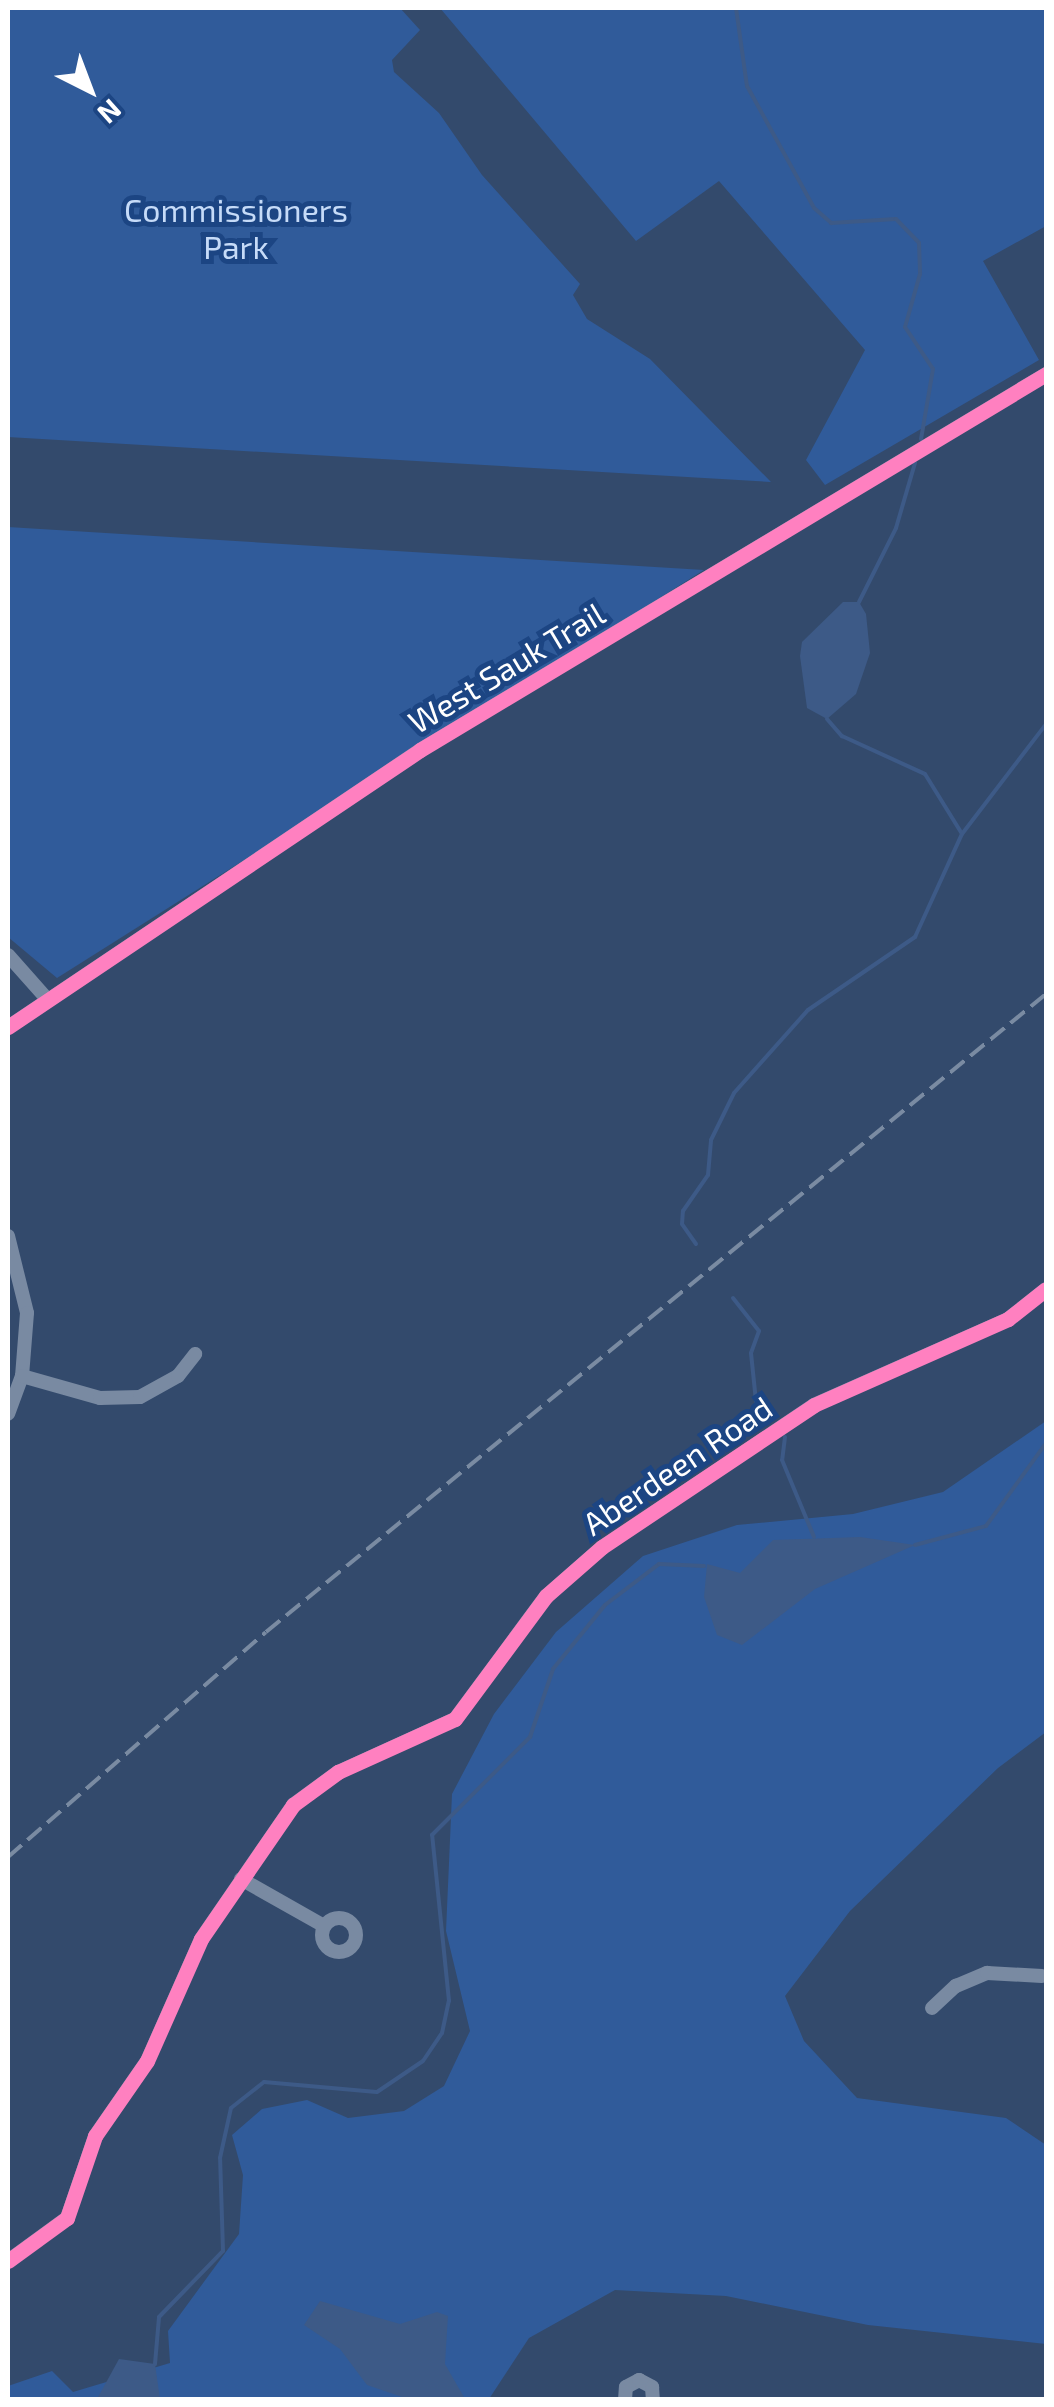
<!DOCTYPE html>
<style>
body{margin:0}
#map{position:relative;width:1054px;height:2407px;overflow:hidden;background:#334a6c;font-family:"Exo 2",sans-serif}
div>[style]{position:absolute}
.green>*{inset:0;background:#305b9a}
.water>*{inset:0;background:#3d5a87}
.stream>*{height:4px;margin:-2px;padding:0 2px;transform-origin:2px;border-radius:2px;background:#3d5a87}
.minor>*{height:14px;margin:-7px;padding:0 7px;transform-origin:7px;border-radius:7px;background:#798aa2}
.minor>.ring{margin:-7px;padding:0;box-sizing:content-box;background:none;border:14px solid #798aa2;border-radius:50%}
.rail>*{height:4px;margin-top:-2px;transform-origin:0;background:repeating-linear-gradient(90deg,#7a8ba2 0 18px,transparent 0 26px)}
.cycleway>*{height:15px;margin:-7.5px;padding:0 7.5px;transform-origin:7.5px;border-radius:7.5px;background:#ff80c0}
span{translate:-50% -50%;white-space:nowrap;text-align:center;line-height:1.15;-webkit-text-stroke:10px #1c4583;paint-order:stroke}
.park-label{font-size:32px;color:#c6dbf8}
.street-label{font-size:32px;color:#fff}
.frame{position:absolute;inset:0;border:10px solid #fff;pointer-events:none}
.north{position:absolute;left:40px;top:40px;width:100px;height:100px;-webkit-text-stroke:8px #1c4583;paint-order:stroke;rotate:138deg;font-size:28px;font-weight:700;line-height:40px;text-align:center;color:#fff}
.north::after{content:'';display:block;margin:auto;width:35px;height:45px;background:#fff;clip-path:polygon(50% 0,100% 100%,50% 72%,0 100%)}
</style>
<div id="map">
<div class="green">
<div style="clip-path:polygon(8px 8px,400px 8px,420px 30px,392px 60px,394px 72px,439px 113px,482px 175px,580px 284px,573px 295px,587px 319px,650px 359px,771px 482px,8px 437px)"></div>
<div style="clip-path:polygon(440px 8px,1046px 8px,1046px 226px,983px 261px,1039px 360px,825px 485px,806px 460px,865px 350px,719px 181px,636px 241px)"></div>
<div style="clip-path:polygon(8px 527px,704px 570px,57px 978px,8px 937px)"></div>
<div style="clip-path:polygon(1046px 1421px,1046px 1732px,998px 1768px,850px 1911px,785px 1996px,804px 2041px,857px 2098px,1006px 2118px,1046px 2145px,1046px 2344px,868px 2325px,726px 2296px,615px 2290px,529px 2338px,489px 2399px,8px 2400px,8px 2386px,52px 2371px,73px 2392px,170px 2363px,168px 2331px,239px 2234px,243px 2175px,232px 2135px,262px 2109px,307px 2100px,348px 2118px,404px 2111px,444px 2086px,470px 2031px,446px 1931px,452px 1794px,494px 1714px,556px 1632px,643px 1556px,737px 1525px,853px 1514px,943px 1492px)"></div>
</div>
<div class="water">
<div style="clip-path:polygon(843px 602px,859px 602px,866px 614px,870px 653px,856px 694px,827px 719px,807px 708px,800px 656px,802px 642px)"></div>
<div style="clip-path:polygon(860px 1537px,915px 1545px,815px 1589px,742px 1645px,717px 1635px,704px 1597px,707px 1564px,740px 1573px,773px 1540px)"></div>
<div style="clip-path:polygon(320px 2301px,400px 2324px,437px 2312px,448px 2316px,445px 2364px,465px 2399px,408px 2399px,367px 2385px,340px 2349px,304px 2325px)"></div>
<div style="clip-path:polygon(119px 2359px,155px 2364px,160px 2399px,97px 2399px)"></div>
</div>
<div class="stream">
<div style="left:736px;top:8px;width:79px;rotate:82deg"></div>
<div style="left:747px;top:86px;width:139px;rotate:61.2deg"></div>
<div style="left:814px;top:208px;width:23px;rotate:41deg"></div>
<div style="left:831px;top:223px;width:65px;rotate:-3.5deg"></div>
<div style="left:896px;top:219px;width:33px;rotate:46deg"></div>
<div style="left:919px;top:243px;width:31px;rotate:88deg"></div>
<div style="left:920px;top:274px;width:55px;rotate:105.8deg"></div>
<div style="left:905px;top:327px;width:50px;rotate:56.3deg"></div>
<div style="left:933px;top:369px;width:71px;rotate:99.7deg"></div>
<div style="left:859px;top:602px;width:83px;rotate:-63.4deg"></div>
<div style="left:896px;top:528px;width:68px;rotate:-73.7deg"></div>
<div style="left:827px;top:719px;width:23px;rotate:49deg"></div>
<div style="left:842px;top:736px;width:91px;rotate:24.6deg"></div>
<div style="left:925px;top:774px;width:70px;rotate:58.3deg"></div>
<div style="left:696px;top:1244px;width:24px;rotate:-125deg"></div>
<div style="left:682px;top:1224px;width:13px;rotate:-86deg"></div>
<div style="left:683px;top:1211px;width:44px;rotate:-55.2deg"></div>
<div style="left:708px;top:1175px;width:35px;rotate:-85deg"></div>
<div style="left:711px;top:1140px;width:52px;rotate:-63.9deg"></div>
<div style="left:734px;top:1093px;width:111px;rotate:-48.3deg"></div>
<div style="left:808px;top:1010px;width:130px;rotate:-34.3deg"></div>
<div style="left:915px;top:937px;width:113px;rotate:-65.5deg"></div>
<div style="left:962px;top:834px;width:138px;rotate:-52.6deg"></div>
<div style="left:733px;top:1298px;width:42px;rotate:51.8deg"></div>
<div style="left:759px;top:1331px;width:23px;rotate:110deg"></div>
<div style="left:751px;top:1353px;width:48px;rotate:84.1deg"></div>
<div style="left:756px;top:1401px;width:23px;rotate:49deg"></div>
<div style="left:785px;top:1437px;width:23px;rotate:97deg"></div>
<div style="left:782px;top:1460px;width:83px;rotate:67.4deg"></div>
<div style="left:915px;top:1545px;width:73px;rotate:-15deg"></div>
<div style="left:986px;top:1526px;width:102px;rotate:-54.1deg"></div>
<div style="left:155px;top:2364px;width:47px;rotate:-85.1deg"></div>
<div style="left:159px;top:2317px;width:92px;rotate:-45.9deg"></div>
<div style="left:223px;top:2251px;width:93px;rotate:-91.8deg"></div>
<div style="left:220px;top:2158px;width:51px;rotate:-77.6deg"></div>
<div style="left:231px;top:2108px;width:42px;rotate:-38.2deg"></div>
<div style="left:264px;top:2082px;width:113px;rotate:5.1deg"></div>
<div style="left:377px;top:2092px;width:55px;rotate:-34deg"></div>
<div style="left:423px;top:2061px;width:34px;rotate:-56deg"></div>
<div style="left:442px;top:2033px;width:33px;rotate:-78deg"></div>
<div style="left:449px;top:2001px;width:167px;rotate:-95.8deg"></div>
<div style="left:432px;top:1835px;width:139px;rotate:-45deg"></div>
<div style="left:530px;top:1737px;width:72px;rotate:-71.3deg"></div>
<div style="left:553px;top:1669px;width:82px;rotate:-50.9deg"></div>
<div style="left:605px;top:1605px;width:68px;rotate:-37.2deg"></div>
<div style="left:659px;top:1564px;width:45px;rotate:2.5deg"></div>
</div>
<div class="minor">
<div style="left:8px;top:955px;width:59px;rotate:48.4deg"></div>
<div style="left:8px;top:1027px;width:496px;rotate:-33.9deg"></div>
<div style="left:420px;top:750px;width:730px;rotate:-30.99deg"></div>
<div style="left:8px;top:1236px;width:79px;rotate:76.1deg"></div>
<div style="left:27px;top:1313px;width:63px;rotate:94.5deg"></div>
<div style="left:22px;top:1376px;width:40px;rotate:110.2deg"></div>
<div style="left:22px;top:1376px;width:81px;rotate:15.8deg"></div>
<div style="left:100px;top:1398px;width:40px;rotate:-1.4deg"></div>
<div style="left:140px;top:1397px;width:43px;rotate:-28.9deg"></div>
<div style="left:178px;top:1376px;width:28px;rotate:-52deg"></div>
<div style="left:241px;top:1879px;width:95px;rotate:29.5deg"></div>
<div class="ring" style="left:322px;top:1918px;width:20px;height:20px"></div>
<div style="left:932px;top:2008px;width:33px;rotate:-43deg"></div>
<div style="left:956px;top:1986px;width:34px;rotate:-23deg"></div>
<div style="left:987px;top:1973px;width:55px;rotate:3.1deg"></div>
<div style="left:8px;top:2261px;width:73px;rotate:-36.1deg"></div>
<div style="left:67px;top:2218px;width:87px;rotate:-71.1deg"></div>
<div style="left:95px;top:2136px;width:91px;rotate:-55.3deg"></div>
<div style="left:147px;top:2061px;width:133px;rotate:-66.1deg"></div>
<div style="left:201px;top:1939px;width:163px;rotate:-55.5deg"></div>
<div style="left:293px;top:1805px;width:56px;rotate:-36.3deg"></div>
<div style="left:338px;top:1772px;width:128px;rotate:-24.4deg"></div>
<div style="left:455px;top:1719px;width:153px;rotate:-53.5deg"></div>
<div style="left:546px;top:1596px;width:74px;rotate:-41.2deg"></div>
<div style="left:602px;top:1547px;width:255px;rotate:-33.8deg"></div>
<div style="left:814px;top:1405px;width:212px;rotate:-23.9deg"></div>
<div style="left:1008px;top:1319px;width:48px;rotate:-38.3deg"></div>
<div style="left:625px;top:2400px;width:13px;rotate:-86deg"></div>
<div style="left:626px;top:2387px;width:15px;rotate:-28deg"></div>
<div style="left:639px;top:2380px;width:15px;rotate:28deg"></div>
<div style="left:652px;top:2387px;width:13px;rotate:86deg"></div>
</div>
<div class="rail">
<div style="left:8px;top:1857px;width:342px;rotate:-41.1deg"></div>
<div style="left:266px;top:1632px;width:1008px;rotate:-39.28deg"></div>
</div>
<div class="cycleway">
<div style="left:8px;top:1027px;width:496px;rotate:-33.9deg"></div>
<div style="left:420px;top:750px;width:730px;rotate:-30.99deg"></div>
<div style="left:8px;top:2261px;width:73px;rotate:-36.1deg"></div>
<div style="left:67px;top:2218px;width:87px;rotate:-71.1deg"></div>
<div style="left:95px;top:2136px;width:91px;rotate:-55.3deg"></div>
<div style="left:147px;top:2061px;width:133px;rotate:-66.1deg"></div>
<div style="left:201px;top:1939px;width:163px;rotate:-55.5deg"></div>
<div style="left:293px;top:1805px;width:56px;rotate:-36.3deg"></div>
<div style="left:338px;top:1772px;width:128px;rotate:-24.4deg"></div>
<div style="left:455px;top:1719px;width:153px;rotate:-53.5deg"></div>
<div style="left:546px;top:1596px;width:74px;rotate:-41.2deg"></div>
<div style="left:602px;top:1547px;width:255px;rotate:-33.8deg"></div>
<div style="left:814px;top:1405px;width:212px;rotate:-23.9deg"></div>
<div style="left:1008px;top:1319px;width:48px;rotate:-38.3deg"></div>
</div>
<div class="park-label">
<span style="left:236px;top:228px">Commissioners<br>Park</span>
</div>
<div class="street-label">
<span style="left:506px;top:667px;rotate:-31deg">West Sauk Trail</span>
<span style="left:677px;top:1465px;rotate:-34deg">Aberdeen Road</span>
</div>
<div class="frame"></div>
<div class="north">N</div>
</div>
